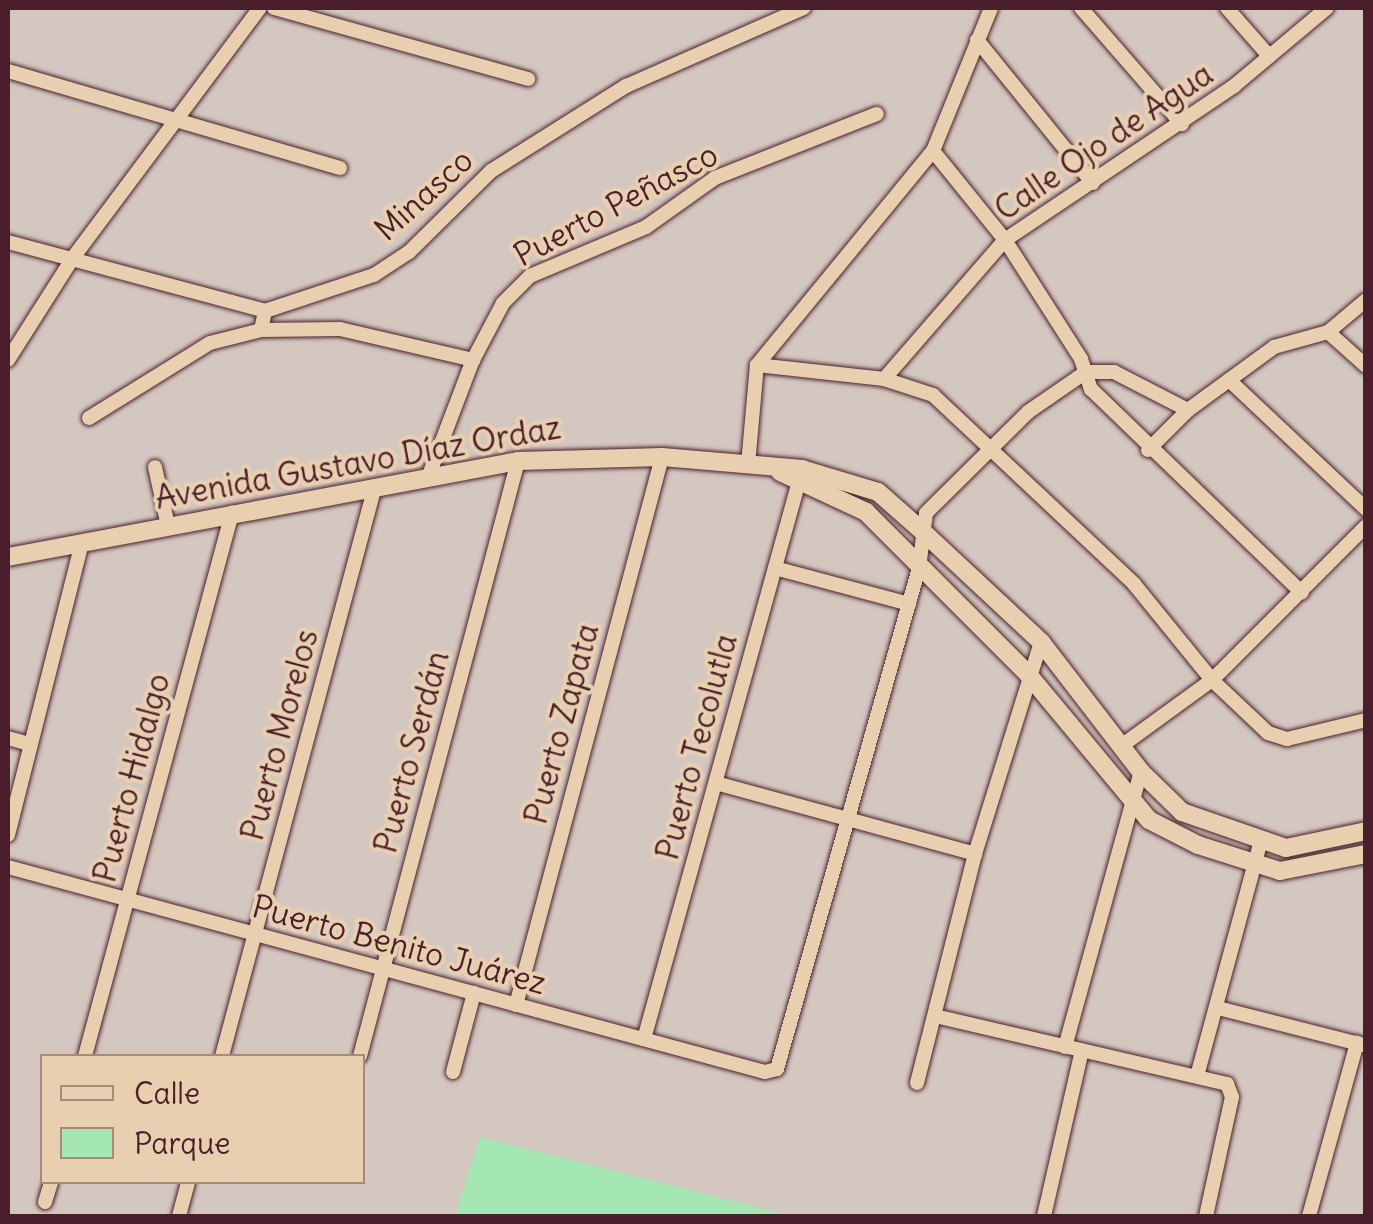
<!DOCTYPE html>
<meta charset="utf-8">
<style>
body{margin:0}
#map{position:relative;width:1373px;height:1224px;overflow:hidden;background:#d4c7c0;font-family:Delius,sans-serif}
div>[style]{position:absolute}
.green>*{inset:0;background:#a4e7b2}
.roads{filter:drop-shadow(0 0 2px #4a1f2b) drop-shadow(0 0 2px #4a1f2b)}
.minor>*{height:14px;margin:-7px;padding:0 7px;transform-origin:7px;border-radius:7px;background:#e8cfb0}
.tertiary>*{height:18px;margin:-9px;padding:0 9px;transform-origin:9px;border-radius:9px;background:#e8cfb0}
span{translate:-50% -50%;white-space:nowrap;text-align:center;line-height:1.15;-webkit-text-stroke:8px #e8cfb0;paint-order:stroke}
.street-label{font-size:32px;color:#4a1f2b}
.frame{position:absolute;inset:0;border:10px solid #4a1f2b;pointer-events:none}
.legend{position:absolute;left:40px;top:1054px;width:325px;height:130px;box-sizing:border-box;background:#e8cfb0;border:2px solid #a9897b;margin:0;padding:12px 18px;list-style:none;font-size:30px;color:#4a1f2b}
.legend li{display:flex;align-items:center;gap:20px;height:50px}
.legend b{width:50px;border:2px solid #a9897b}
</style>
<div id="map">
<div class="green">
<div style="clip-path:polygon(480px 1137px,792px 1216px,455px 1216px)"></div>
</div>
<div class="roads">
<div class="minor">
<div style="left:274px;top:8px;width:264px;rotate:15.6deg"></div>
<div style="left:1081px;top:8px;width:154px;rotate:49deg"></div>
<div style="left:1227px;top:8px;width:64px;rotate:48.8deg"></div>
<div style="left:977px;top:40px;width:184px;rotate:51deg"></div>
<div style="left:8px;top:71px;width:346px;rotate:16.3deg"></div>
<div style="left:933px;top:151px;width:114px;rotate:51deg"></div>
<div style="left:1005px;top:240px;width:141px;rotate:57.4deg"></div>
<div style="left:1081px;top:359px;width:32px;rotate:72deg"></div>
<div style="left:1091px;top:389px;width:293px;rotate:44deg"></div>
<div style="left:8px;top:242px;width:266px;rotate:15deg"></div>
<div style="left:261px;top:330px;width:79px;rotate:-0.7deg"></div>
<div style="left:340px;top:329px;width:137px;rotate:13.1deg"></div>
<div style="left:1328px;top:332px;width:51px;rotate:41.8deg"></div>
<div style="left:8px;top:360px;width:120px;rotate:-57.6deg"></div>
<div style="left:72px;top:259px;width:314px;rotate:-53.2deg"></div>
<div style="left:757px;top:365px;width:128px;rotate:6.3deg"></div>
<div style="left:884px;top:379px;width:52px;rotate:18.1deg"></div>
<div style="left:933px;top:395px;width:276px;rotate:43.2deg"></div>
<div style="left:1134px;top:584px;width:124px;rotate:50.9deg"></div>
<div style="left:1212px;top:680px;width:77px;rotate:43.4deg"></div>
<div style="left:1268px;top:733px;width:20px;rotate:18deg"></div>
<div style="left:1287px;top:739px;width:81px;rotate:-13.5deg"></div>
<div style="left:884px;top:379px;width:184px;rotate:-49deg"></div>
<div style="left:1005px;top:240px;width:276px;rotate:-33.9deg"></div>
<div style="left:1234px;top:86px;width:121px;rotate:-40deg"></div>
<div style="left:1229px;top:380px;width:188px;rotate:43.3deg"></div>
<div style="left:89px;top:418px;width:142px;rotate:-31.8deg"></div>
<div style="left:210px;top:343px;width:53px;rotate:-14.3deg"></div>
<div style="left:261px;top:330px;width:19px;rotate:-78deg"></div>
<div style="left:265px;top:311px;width:115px;rotate:-18.3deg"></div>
<div style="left:374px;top:275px;width:42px;rotate:-33.3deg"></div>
<div style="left:409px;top:252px;width:115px;rotate:-44.6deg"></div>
<div style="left:491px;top:171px;width:160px;rotate:-32.2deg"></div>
<div style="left:626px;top:86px;width:194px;rotate:-23.7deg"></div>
<div style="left:1148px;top:450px;width:57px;rotate:-45deg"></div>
<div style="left:1188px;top:410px;width:107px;rotate:-36.2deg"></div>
<div style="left:1274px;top:347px;width:56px;rotate:-15.5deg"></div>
<div style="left:1328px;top:332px;width:50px;rotate:-40.1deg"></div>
<div style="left:748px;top:465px;width:100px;rotate:-84.9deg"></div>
<div style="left:757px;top:365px;width:277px;rotate:-50.6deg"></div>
<div style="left:933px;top:151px;width:154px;rotate:-67.9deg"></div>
<div style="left:155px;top:467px;width:60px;rotate:77.6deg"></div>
<div style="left:429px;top:475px;width:123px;rotate:-69.1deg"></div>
<div style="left:473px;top:360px;width:64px;rotate:-62.2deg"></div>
<div style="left:503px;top:303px;width:38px;rotate:-45deg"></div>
<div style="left:530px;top:276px;width:126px;rotate:-22.9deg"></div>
<div style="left:646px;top:227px;width:85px;rotate:-35.4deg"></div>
<div style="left:715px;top:178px;width:174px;rotate:-21.6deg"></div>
<div style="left:775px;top:568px;width:139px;rotate:15deg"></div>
<div style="left:8px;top:738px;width:22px;rotate:16deg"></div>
<div style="left:1124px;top:744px;width:109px;rotate:-36deg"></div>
<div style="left:1212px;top:680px;width:218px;rotate:-45deg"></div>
<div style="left:716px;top:783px;width:269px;rotate:15.3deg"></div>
<div style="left:8px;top:835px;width:301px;rotate:-75.8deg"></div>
<div style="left:8px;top:867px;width:784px;rotate:15.15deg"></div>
<div style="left:765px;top:1072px;width:12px;rotate:-14deg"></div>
<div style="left:777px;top:1069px;width:521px;rotate:-74.18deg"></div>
<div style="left:919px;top:568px;width:55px;rotate:-82.7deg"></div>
<div style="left:926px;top:513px;width:144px;rotate:-44.7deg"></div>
<div style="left:1028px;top:412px;width:70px;rotate:-34.6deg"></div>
<div style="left:1086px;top:372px;width:28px"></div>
<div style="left:1114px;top:372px;width:83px;rotate:27.2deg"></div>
<div style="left:516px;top:1005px;width:567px;rotate:-75.08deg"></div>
<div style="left:1218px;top:1008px;width:150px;rotate:14.3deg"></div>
<div style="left:935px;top:1016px;width:300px;rotate:13.1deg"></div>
<div style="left:1227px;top:1084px;width:14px;rotate:69deg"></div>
<div style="left:1232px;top:1097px;width:122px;rotate:102.3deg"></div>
<div style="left:644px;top:1039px;width:586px;rotate:-74.47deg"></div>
<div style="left:1065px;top:1047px;width:285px;rotate:-74.6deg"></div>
<div style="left:85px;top:1056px;width:563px;rotate:-74.85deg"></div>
<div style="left:222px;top:1056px;width:590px;rotate:-74.97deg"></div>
<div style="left:360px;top:1056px;width:616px;rotate:-75.13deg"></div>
<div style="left:453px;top:1072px;width:82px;rotate:-75.1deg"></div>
<div style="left:1197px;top:1076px;width:240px;rotate:-74.8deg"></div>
<div style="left:917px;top:1083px;width:236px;rotate:-75.8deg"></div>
<div style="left:975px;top:854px;width:222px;rotate:-72.7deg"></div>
<div style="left:45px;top:1202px;width:21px;rotate:-73deg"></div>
<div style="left:179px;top:1216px;width:35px;rotate:-75deg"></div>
<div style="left:1044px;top:1216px;width:170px;rotate:-77.1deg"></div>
<div style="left:1309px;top:1216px;width:180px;rotate:-74.5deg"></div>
</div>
<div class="tertiary">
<div style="left:780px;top:472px;width:95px;rotate:24.9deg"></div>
<div style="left:866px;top:512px;width:228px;rotate:45deg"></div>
<div style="left:1027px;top:673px;width:191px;rotate:50.3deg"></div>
<div style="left:1149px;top:820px;width:55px;rotate:27deg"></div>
<div style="left:1198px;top:845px;width:86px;rotate:17.6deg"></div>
<div style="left:1280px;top:871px;width:88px;rotate:-11.2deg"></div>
<div style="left:8px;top:557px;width:519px;rotate:-10.66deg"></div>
<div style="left:518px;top:461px;width:144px;rotate:-1.6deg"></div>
<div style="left:662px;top:457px;width:141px;rotate:4.9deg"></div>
<div style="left:802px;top:469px;width:79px;rotate:16.8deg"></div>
<div style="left:878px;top:492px;width:56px;rotate:41.4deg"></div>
<div style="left:920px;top:529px;width:166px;rotate:43deg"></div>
<div style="left:1041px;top:642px;width:164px;rotate:52.4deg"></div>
<div style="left:1141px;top:772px;width:57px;rotate:44.3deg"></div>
<div style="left:1182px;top:812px;width:110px;rotate:19.1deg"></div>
<div style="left:1286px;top:848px;width:82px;rotate:-12deg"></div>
</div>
</div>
<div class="street-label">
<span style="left:1104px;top:142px;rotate:-34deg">Calle Ojo de Agua</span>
<span style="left:424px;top:195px;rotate:-42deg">Minasco</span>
<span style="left:616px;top:205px;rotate:-28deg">Puerto Peñasco</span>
<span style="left:358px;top:463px;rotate:-10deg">Avenida Gustavo Díaz Ordaz</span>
<span style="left:562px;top:724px;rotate:-75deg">Puerto Zapata</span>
<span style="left:280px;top:735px;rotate:-75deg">Puerto Morelos</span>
<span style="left:697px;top:747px;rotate:-75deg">Puerto Tecolutla</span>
<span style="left:412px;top:752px;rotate:-75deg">Puerto Serdán</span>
<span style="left:132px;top:778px;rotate:-75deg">Puerto Hidalgo</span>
<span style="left:399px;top:945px;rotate:15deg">Puerto Benito Juárez</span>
</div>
<div class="frame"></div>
<ul class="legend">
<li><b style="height:12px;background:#e8cfb0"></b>Calle</li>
<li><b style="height:28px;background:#a4e7b2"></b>Parque</li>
</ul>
</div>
